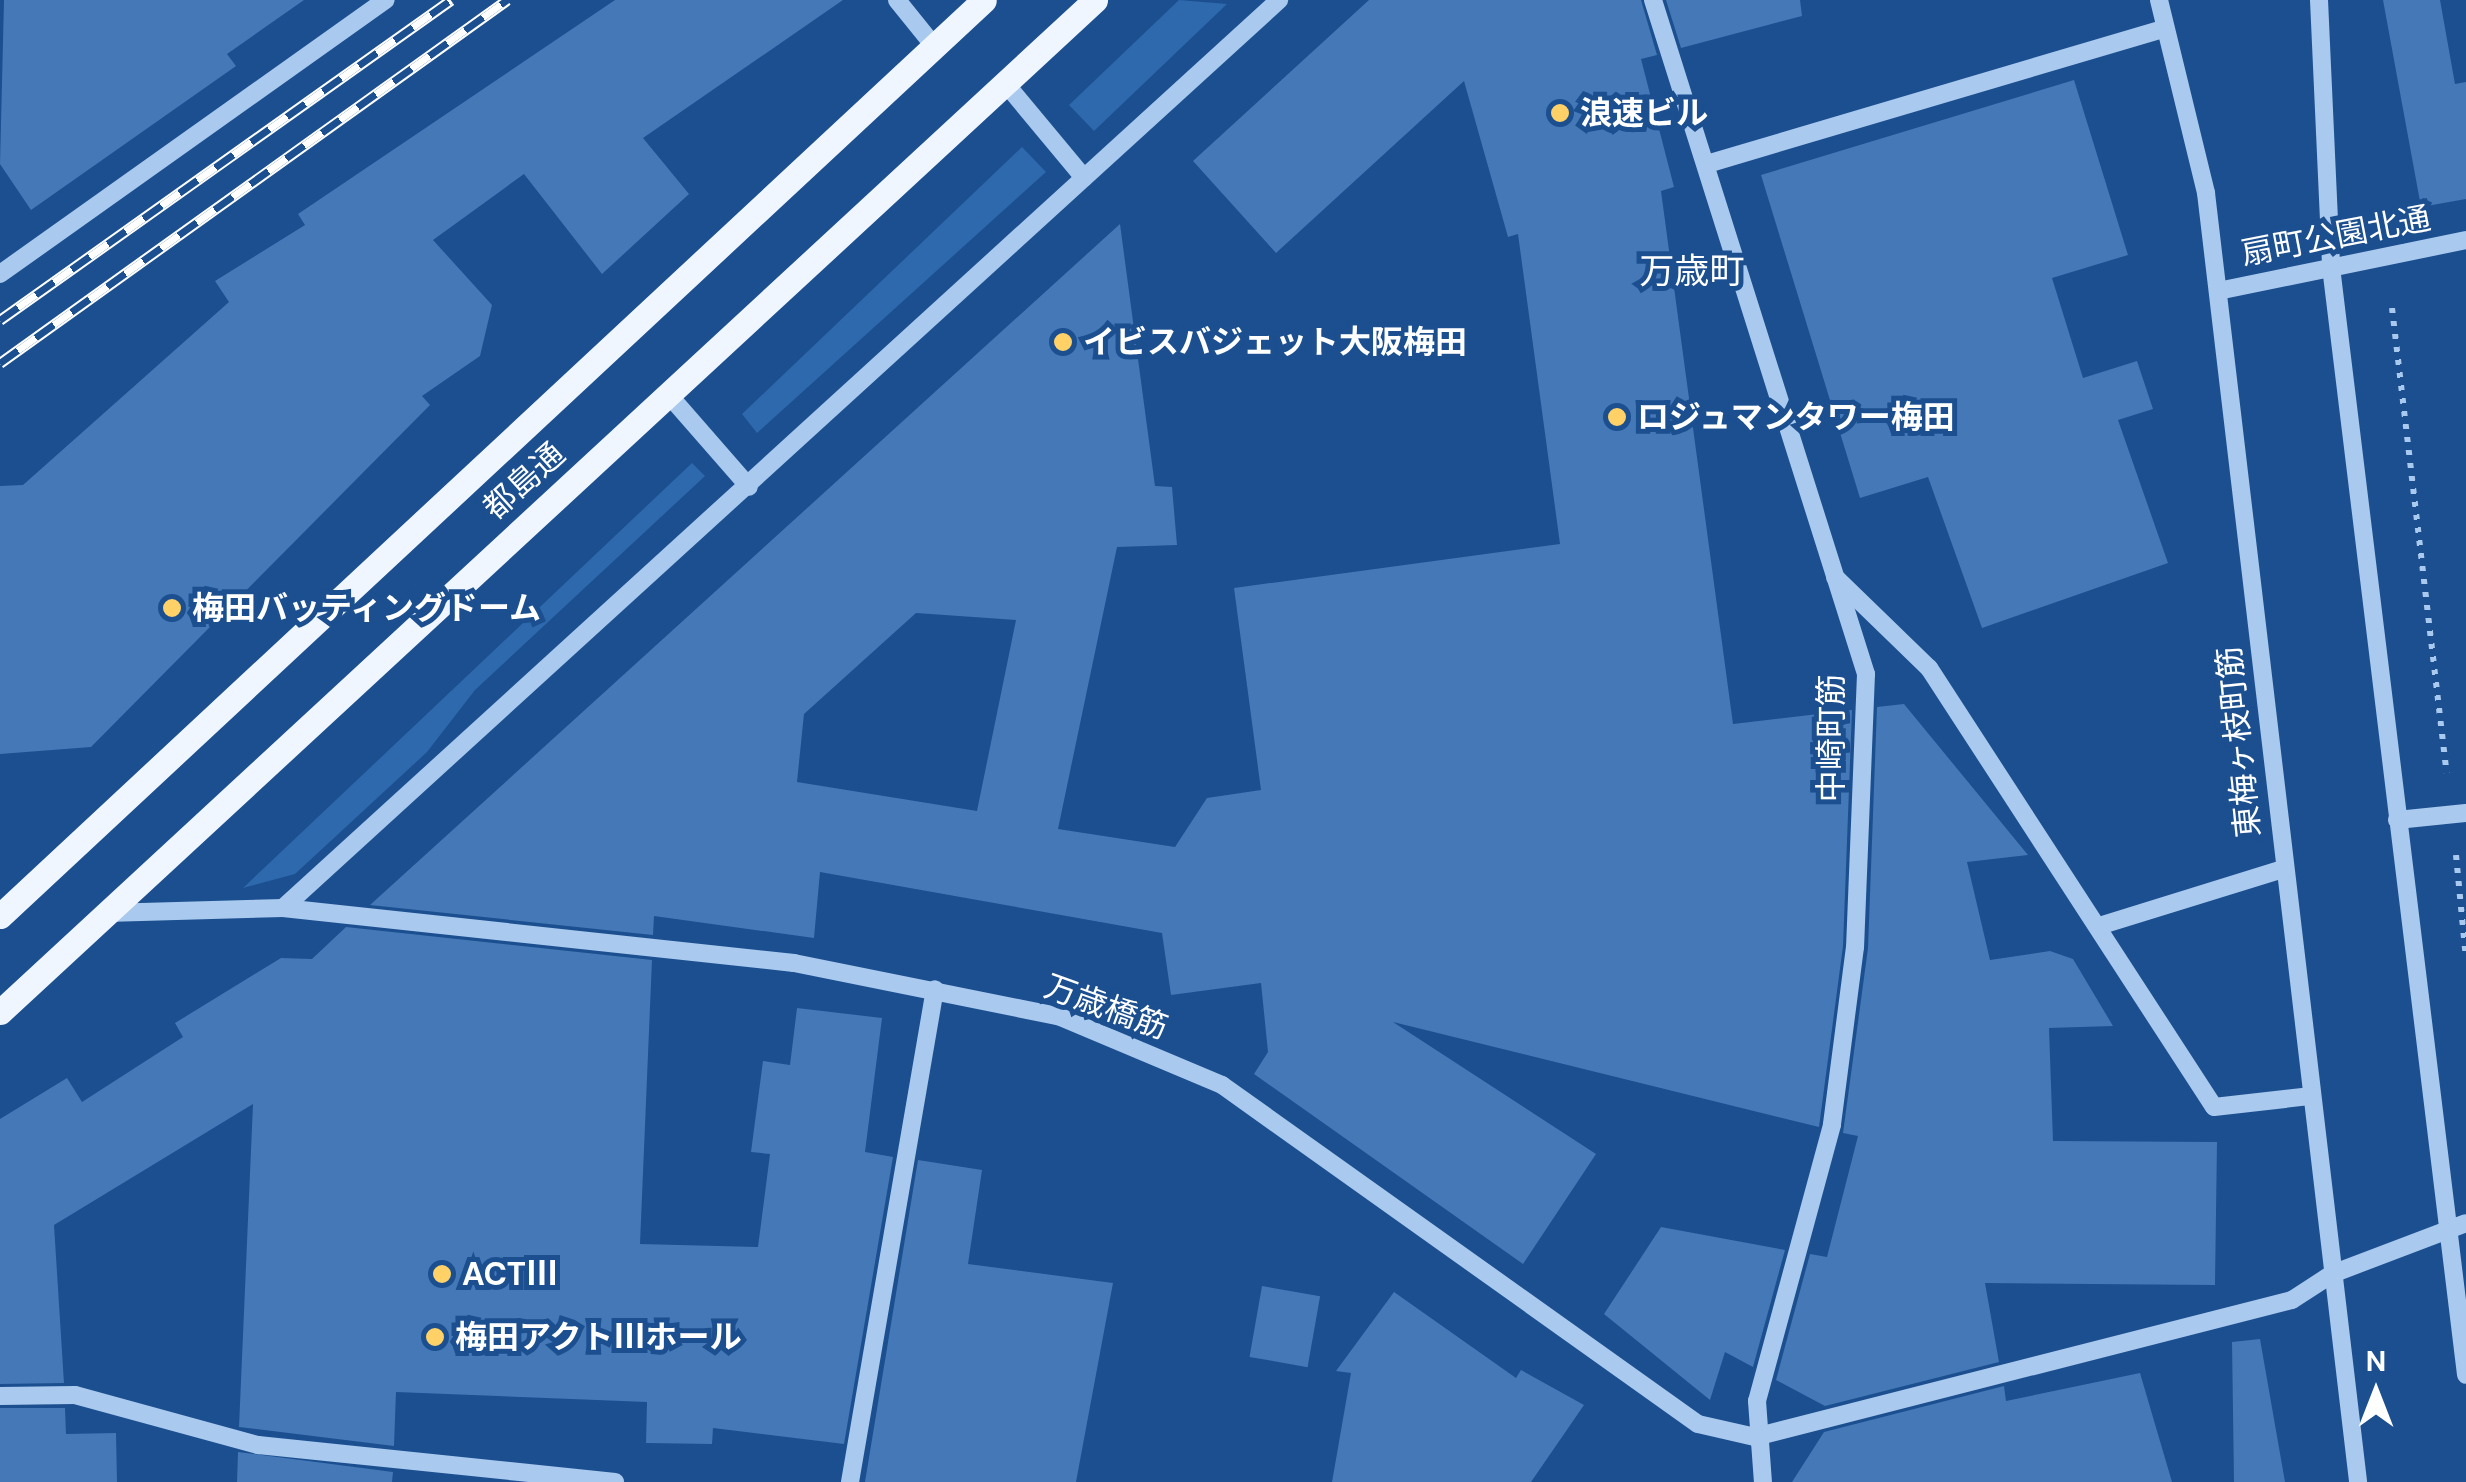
<!DOCTYPE html>
<meta charset="utf-8">
<style>
body{margin:0}
#map{position:relative;width:2466px;height:1482px;overflow:hidden;background:#1b4f8f;font-family:"DM Sans","Noto Sans JP",sans-serif}
div>[style]{position:absolute}
.green>*{inset:0;background:#2e69ad}
.building>*{inset:0;background:#4478b7;transform-origin:0 0}
.path>*{height:6px;margin-top:-3px;transform-origin:0;background:repeating-linear-gradient(90deg,#a9c9ee 0 5px,transparent 0 13px)}
.minor>*{height:18px;margin:-9px;padding:0 9px;transform-origin:9px;border-radius:9px;background:#a9c9ee}
.major>*{height:25px;margin:-12.5px;padding:0 12.5px;transform-origin:12.5px;border-radius:12.5px;background:#f0f6ff}
.rail>*{height:11px;margin-top:-5.5px;transform-origin:0;background:repeating-linear-gradient(90deg,#1b4f8f 0 22px,#fff 0 44px);box-sizing:border-box;border-block:2px solid #fff}
.dots>*{width:28px;height:28px;translate:-50% -50%;box-sizing:border-box;border:5px solid #1b4f8f;border-radius:50%}
span{translate:-50% -50%;white-space:nowrap;text-align:center;line-height:1.15;-webkit-text-stroke:10px #1b4f8f;paint-order:stroke}
.poi-label{font-size:32px;color:#fff;font-weight:700}
.left{translate:0 -50%;text-align:left}
.street-label{font-size:32px;color:#fff}
.neighbourhood-label{font-size:35px;color:#fff}
.north{position:absolute;left:2326px;top:1342px;width:100px;height:100px;-webkit-text-stroke:8px #1b4f8f;paint-order:stroke;rotate:0deg;font-size:28px;font-weight:700;line-height:40px;text-align:center;color:#fff}
.north::after{content:'';display:block;margin:auto;width:35px;height:45px;background:#fff;clip-path:polygon(50% 0,100% 100%,50% 72%,0 100%)}
</style>
<div id="map">
<div class="green">
<div style="clip-path:polygon(1179px 0,1227px 4px,1094px 131px,1069px 105px)"></div>
<div style="clip-path:polygon(1022px 147px,1046px 172px,757px 433px,742px 414px)"></div>
<div style="clip-path:polygon(692px 463px,705px 476px,475px 690px,427px 752px,295px 874px,243px 888px)"></div>
</div>
<div class="building">
<div style="clip-path:polygon(4px 0,304px 0,227px 54px,236px 66px,31px 210px,0 164px)"></div>
<div style="clip-path:polygon(615px 0,843px 0,643px 138px,689px 194px,602px 274px,524px 174px,433px 240px,492px 305px,480px 356px,422px 396px,430px 405px,91px 747px,0 754px,0 486px,23px 485px,229px 302px,215px 281px,305px 225px,298px 214px)"></div>
<div style="clip-path:polygon(evenodd,1369px 0,1641px 0,1657px 55px,1641px 59px,1674px 187px,1661px 191px,1733px 724px,1852px 710px,1843px 946px,1819px 1127px,1393px 1022px,1596px 1154px,1523px 1264px,1254px 1074px,1268px 1052px,1261px 983px,1171px 995px,1162px 933px,820px 872px,814px 938px,654px 916px,653px 935px,370px 905px,1120px 224px,1155px 486px,1172px 487px,1177px 545px,1117px 547px,1058px 829px,1175px 847px,1207px 798px,1261px 790px,1234px 588px,1560px 544px,1518px 234px,1508px 237px,1464px 81px,1276px 253px,1193px 161px,1369px 0,916px 613px,1016px 620px,977px 811px,797px 782px,804px 714px,916px 613px)"></div>
<div style="clip-path:polygon(1666px 0,1800px 0,1802px 16px,1681px 48px)"></div>
<div style="clip-path:polygon(2383px 0,2440px 0,2455px 84px,2466px 82px,2466px 199px,2421px 207px)"></div>
<div style="clip-path:polygon(2074px 80px,2128px 255px,2052px 278px,2083px 378px,2137px 361px,2153px 409px,2118px 420px,2168px 563px,1982px 628px,1928px 477px,1860px 498px,1761px 175px)"></div>
<div style="clip-path:polygon(1904px 704px,2028px 855px,1967px 862px,1990px 960px,2050px 951px,2073px 959px,2113px 1026px,2049px 1028px,2053px 1141px,2217px 1142px,2215px 1285px,1985px 1283px,1999px 1362px,1825px 1406px,1776px 1380px,1810px 1254px,1827px 1257px,1858px 1136px,1843px 1133px,1868px 948px,1877px 707px)"></div>
<div style="clip-path:polygon(346px 927px,652px 960px,640px 1244px,758px 1247px,770px 1154px,751px 1152px,763px 1061px,790px 1065px,797px 1008px,882px 1018px,865px 1152px,893px 1157px,844px 1444px,713px 1428px,712px 1444px,646px 1443px,647px 1402px,396px 1392px,394px 1446px,239px 1427px,253px 1104px,54px 1225px,64px 1383px,0 1384px,0 1119px,67px 1078px,82px 1102px,183px 1037px,175px 1023px,281px 958px,312px 959px)"></div>
<div style="clip-path:polygon(918px 1160px,982px 1170px,968px 1264px,1113px 1283px,1076px 1482px,865px 1482px)"></div>
<div style="clip-path:polygon(1661px 1227px,1785px 1250px,1753px 1367px,1725px 1352px,1710px 1400px,1604px 1314px)"></div>
<div style="left:1262px;top:1286px;width:59px;height:72px;rotate:10deg"></div>
<div style="clip-path:polygon(1394px 1292px,1516px 1378px,1521px 1370px,1584px 1405px,1531px 1482px,1332px 1482px,1351px 1373px,1336px 1371px)"></div>
<div style="clip-path:polygon(2260px 1339px,2285px 1482px,2234px 1482px,2232px 1342px)"></div>
<div style="clip-path:polygon(2140px 1373px,2172px 1482px,1792px 1482px,1824px 1432px,2004px 1386px,2006px 1401px)"></div>
<div style="clip-path:polygon(0 1408px,65px 1408px,66px 1434px,116px 1433px,117px 1482px,0 1482px)"></div>
<div style="clip-path:polygon(238px 1452px,393px 1472px,392px 1482px,237px 1482px)"></div>
</div>
<div class="path">
<div style="left:2392px;top:308px;width:468px;rotate:83.3deg"></div>
<div style="left:2456px;top:855px;width:103px;rotate:84.5deg"></div>
</div>
<div class="minor">
<div style="left:897px;top:0;width:59px;rotate:51.2deg"></div>
<div style="left:1653px;top:0;width:707px;rotate:72.46deg"></div>
<div style="left:1866px;top:674px;width:273px;rotate:92.3deg"></div>
<div style="left:1855px;top:947px;width:179px;rotate:97.4deg"></div>
<div style="left:1832px;top:1125px;width:286px;rotate:105.2deg"></div>
<div style="left:1757px;top:1401px;width:81px;rotate:85.8deg"></div>
<div style="left:2159px;top:0;width:199px;rotate:76.3deg"></div>
<div style="left:2206px;top:193px;width:1298px;rotate:83.27deg"></div>
<div style="left:2319px;top:0;width:267px;rotate:87.4deg"></div>
<div style="left:2331px;top:267px;width:1116px;rotate:83.05deg"></div>
<div style="left:1006px;top:84px;width:122px;rotate:50.3deg"></div>
<div style="left:1707px;top:164px;width:476px;rotate:-16.5deg"></div>
<div style="left:0;top:274px;width:473px;rotate:-35.4deg"></div>
<div style="left:2218px;top:291px;width:253px;rotate:-11.6deg"></div>
<div style="left:668px;top:394px;width:123px;rotate:48.9deg"></div>
<div style="left:1835px;top:577px;width:131px;rotate:44.1deg"></div>
<div style="left:1929px;top:668px;width:523px;rotate:57.01deg"></div>
<div style="left:2214px;top:1107px;width:98px;rotate:-6.5deg"></div>
<div style="left:2397px;top:820px;width:69px;rotate:-5.8deg"></div>
<div style="left:283px;top:908px;width:514px;rotate:6.14deg"></div>
<div style="left:794px;top:963px;width:269px;rotate:11.4deg"></div>
<div style="left:1058px;top:1016px;width:178px;rotate:22.8deg"></div>
<div style="left:1222px;top:1085px;width:584px;rotate:35.46deg"></div>
<div style="left:1698px;top:1424px;width:58px;rotate:12.8deg"></div>
<div style="left:1755px;top:1437px;width:554px;rotate:-14.31deg"></div>
<div style="left:2292px;top:1300px;width:48px;rotate:-33deg"></div>
<div style="left:2332px;top:1274px;width:143px;rotate:-20.8deg"></div>
<div style="left:106px;top:913px;width:177px;rotate:-1.6deg"></div>
<div style="left:283px;top:908px;width:1348px;rotate:-42.35deg"></div>
<div style="left:2099px;top:926px;width:193px;rotate:-17.2deg"></div>
<div style="left:0;top:1396px;width:75px;rotate:-0.8deg"></div>
<div style="left:75px;top:1395px;width:190px;rotate:15.3deg"></div>
<div style="left:258px;top:1445px;width:359px;rotate:5.9deg"></div>
<div style="left:850px;top:1482px;width:500px;rotate:-80.22deg"></div>
</div>
<div class="major">
<div style="left:0;top:916px;width:1344px;rotate:-42.95deg"></div>
<div style="left:0;top:1012px;width:1491px;rotate:-42.74deg"></div>
</div>
<div class="rail">
<div style="left:0;top:320px;width:553px;rotate:-35.36deg"></div>
<div style="left:0;top:363px;width:624px;rotate:-35.6deg"></div>
</div>
<div class="dots">
<div style="left:1560px;top:113px;background:#ffd166"></div>
<div style="left:1063px;top:342px;background:#ffd166"></div>
<div style="left:1617px;top:417px;background:#ffd166"></div>
<div style="left:172px;top:608px;background:#ffd166"></div>
<div style="left:442px;top:1274px;background:#ffd166"></div>
<div style="left:435px;top:1337px;background:#ffd166"></div>
</div>
<div class="poi-label">
<span class="left" style="left:1580px;top:113px">浪速ビル</span>
<span class="left" style="left:1083px;top:342px">イビスバジェット大阪梅田</span>
<span class="left" style="left:1637px;top:417px">ロジュマンタワー梅田</span>
<span class="left" style="left:192px;top:608px">梅田バッティングドーム</span>
<span class="left" style="left:462px;top:1274px">ACTⅢ</span>
<span class="left" style="left:455px;top:1337px">梅田アクトⅢホール</span>
</div>
<div class="street-label">
<span style="left:2336px;top:236px;rotate:-11deg">扇町公園北通</span>
<span style="left:524px;top:481px;rotate:-42deg">都島通</span>
<span style="left:1831px;top:738px;rotate:-90deg">中崎町筋</span>
<span style="left:2239px;top:742px;rotate:-96deg">東梅ヶ枝町筋</span>
<span style="left:1106px;top:1007px;rotate:20deg">万歳橋筋</span>
</div>
<div class="neighbourhood-label">
<span style="left:1692px;top:271px">万歳町</span>
</div>
<div class="north">N</div>
</div>
